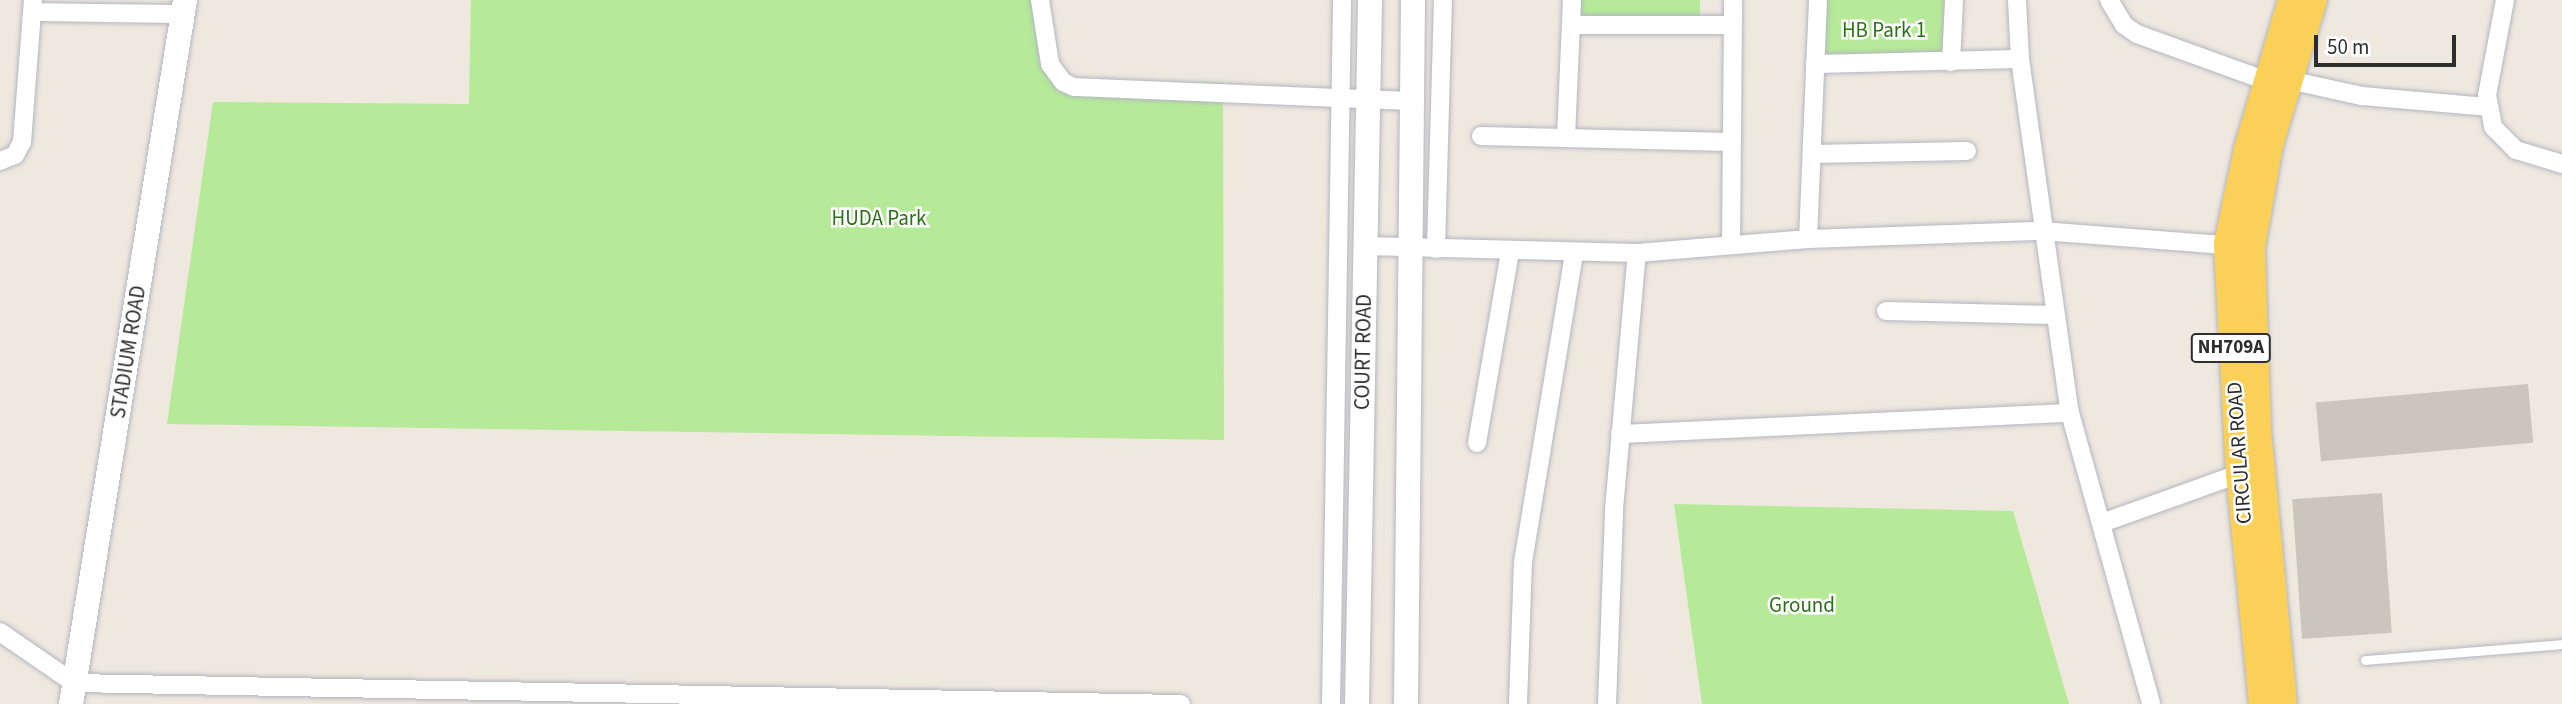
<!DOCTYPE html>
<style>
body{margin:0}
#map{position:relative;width:2562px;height:704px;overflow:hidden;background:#efe8df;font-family:"Source Sans 3",sans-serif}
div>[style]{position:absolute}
.green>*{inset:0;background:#b6e998;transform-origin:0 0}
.building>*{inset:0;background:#cbc6bd;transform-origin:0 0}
.roads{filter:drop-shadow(0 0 2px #b3b6c1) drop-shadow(0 0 2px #b3b6c1)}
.lane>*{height:9px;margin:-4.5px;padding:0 4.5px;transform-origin:4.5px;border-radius:4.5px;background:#fff}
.street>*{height:18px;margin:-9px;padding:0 9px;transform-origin:9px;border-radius:9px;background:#fff}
.secondary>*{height:24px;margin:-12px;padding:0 12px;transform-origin:12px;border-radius:12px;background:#fff}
.primary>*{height:26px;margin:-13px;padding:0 13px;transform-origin:13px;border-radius:13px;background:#fbd058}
span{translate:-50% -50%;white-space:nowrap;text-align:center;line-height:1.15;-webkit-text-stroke:5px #fff;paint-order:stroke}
.shield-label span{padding:2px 5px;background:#fff;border:2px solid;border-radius:5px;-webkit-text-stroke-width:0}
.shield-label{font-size:19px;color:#2d2d2d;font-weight:700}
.park-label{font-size:21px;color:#2b7116}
.street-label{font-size:21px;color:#2d2d2d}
.scale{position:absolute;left:2314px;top:35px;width:142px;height:32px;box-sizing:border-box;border:4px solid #2d2d2d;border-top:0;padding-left:9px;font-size:21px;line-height:24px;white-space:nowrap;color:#2d2d2d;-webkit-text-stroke:5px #fff;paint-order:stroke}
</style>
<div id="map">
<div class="green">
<div style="clip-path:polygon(471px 0,1049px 0,1047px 78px,1223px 83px,1224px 440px,167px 424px,213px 102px,469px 104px)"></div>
<div style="left:1581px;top:0;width:119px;height:17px"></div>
<div style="left:1821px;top:0;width:129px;height:61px"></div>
<div style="clip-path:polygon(1674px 504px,2013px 511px,2069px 704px,1702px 704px)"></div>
</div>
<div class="building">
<div style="left:2528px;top:384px;width:59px;height:213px;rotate:85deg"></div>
<div style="left:2382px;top:493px;width:140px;height:90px;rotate:86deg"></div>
</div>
<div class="roads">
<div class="lane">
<div style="left:2365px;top:660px;width:198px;rotate:-4.6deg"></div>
</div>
<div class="street">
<div style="left:1040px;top:0;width:65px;rotate:81.1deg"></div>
<div style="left:1050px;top:64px;width:22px;rotate:54deg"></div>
<div style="left:1063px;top:82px;width:12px;rotate:24deg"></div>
<div style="left:1074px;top:87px;width:339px;rotate:2.4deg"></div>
<div style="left:2017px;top:0;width:59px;rotate:87.1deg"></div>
<div style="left:2020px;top:59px;width:358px;rotate:82deg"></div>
<div style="left:2070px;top:413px;width:302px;rotate:74.4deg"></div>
<div style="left:2109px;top:0;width:29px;rotate:59deg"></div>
<div style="left:2124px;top:25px;width:16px;rotate:35deg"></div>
<div style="left:2137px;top:34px;width:138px;rotate:19.9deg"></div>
<div style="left:2505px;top:0;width:97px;rotate:100.7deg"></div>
<div style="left:2487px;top:95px;width:33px;rotate:79deg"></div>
<div style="left:2493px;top:127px;width:33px;rotate:45deg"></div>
<div style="left:2516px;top:150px;width:48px;rotate:16.9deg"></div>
<div style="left:33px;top:12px;width:149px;rotate:0.8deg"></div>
<div style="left:1572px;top:25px;width:160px"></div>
<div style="left:1951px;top:62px;width:62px;rotate:-87.2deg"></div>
<div style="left:1815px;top:64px;width:205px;rotate:-1.4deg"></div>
<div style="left:2289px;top:80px;width:75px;rotate:12.4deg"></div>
<div style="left:2362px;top:96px;width:125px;rotate:5deg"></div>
<div style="left:1481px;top:136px;width:249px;rotate:1.4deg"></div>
<div style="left:1566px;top:137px;width:137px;rotate:-87.5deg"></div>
<div style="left:1812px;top:154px;width:155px;rotate:-1.1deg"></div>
<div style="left:0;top:161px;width:16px;rotate:-22deg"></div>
<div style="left:15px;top:155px;width:15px;rotate:-62deg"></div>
<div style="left:22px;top:142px;width:142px;rotate:-85.6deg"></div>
<div style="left:1808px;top:239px;width:239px;rotate:-87.6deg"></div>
<div style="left:1731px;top:245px;width:245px;rotate:-89.5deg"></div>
<div style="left:1365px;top:246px;width:272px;rotate:1.5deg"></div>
<div style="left:1637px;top:253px;width:172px;rotate:-4.7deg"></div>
<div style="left:1808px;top:239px;width:234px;rotate:-2deg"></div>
<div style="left:2042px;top:231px;width:197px;rotate:4.4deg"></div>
<div style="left:1436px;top:249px;width:249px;rotate:-88.4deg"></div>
<div style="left:1886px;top:311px;width:168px;rotate:1.4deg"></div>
<div style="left:1620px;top:434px;width:450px;rotate:-2.7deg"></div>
<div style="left:1477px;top:443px;width:195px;rotate:-80.2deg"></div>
<div style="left:2102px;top:523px;width:145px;rotate:-19.7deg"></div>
<div style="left:0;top:632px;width:90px;rotate:34.6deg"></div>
<div style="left:74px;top:683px;width:1107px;rotate:1.09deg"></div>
<div style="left:1331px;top:704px;width:704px;rotate:-89.1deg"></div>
<div style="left:1518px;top:704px;width:142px;rotate:-88deg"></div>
<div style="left:1523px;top:562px;width:313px;rotate:-80.6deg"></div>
<div style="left:1607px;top:704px;width:195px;rotate:-87.9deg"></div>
<div style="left:1614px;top:509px;width:257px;rotate:-84.9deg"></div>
</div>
<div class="secondary">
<div style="left:71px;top:704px;width:713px;rotate:-80.8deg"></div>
<div style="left:1357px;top:704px;width:704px;rotate:-88.94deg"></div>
<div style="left:1406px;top:704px;width:704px;rotate:-89.43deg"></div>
</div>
<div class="primary">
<div style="left:2262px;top:704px;width:231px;rotate:-95.7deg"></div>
<div style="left:2239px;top:474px;width:230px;rotate:-93deg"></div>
<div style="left:2227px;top:244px;width:97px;rotate:-78.1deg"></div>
<div style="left:2247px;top:149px;width:155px;rotate:-73.5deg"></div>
<div style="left:2284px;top:704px;width:275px;rotate:-95.4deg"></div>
<div style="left:2258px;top:430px;width:183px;rotate:-91.9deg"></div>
<div style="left:2252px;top:247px;width:104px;rotate:-80deg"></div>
<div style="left:2270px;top:145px;width:152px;rotate:-73.1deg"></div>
</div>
</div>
<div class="shield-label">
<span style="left:2231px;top:348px">NH709A</span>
</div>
<div class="park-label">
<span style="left:1884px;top:30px">HB Park 1</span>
<span style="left:879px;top:218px">HUDA Park</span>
<span style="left:1802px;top:605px">Ground</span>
</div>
<div class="street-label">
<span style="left:128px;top:352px;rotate:-81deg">STADIUM ROAD</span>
<span style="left:1363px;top:352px;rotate:-89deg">COURT ROAD</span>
<span style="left:2239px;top:453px;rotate:-94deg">CIRCULAR ROAD</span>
</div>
<div class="scale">50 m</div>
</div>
